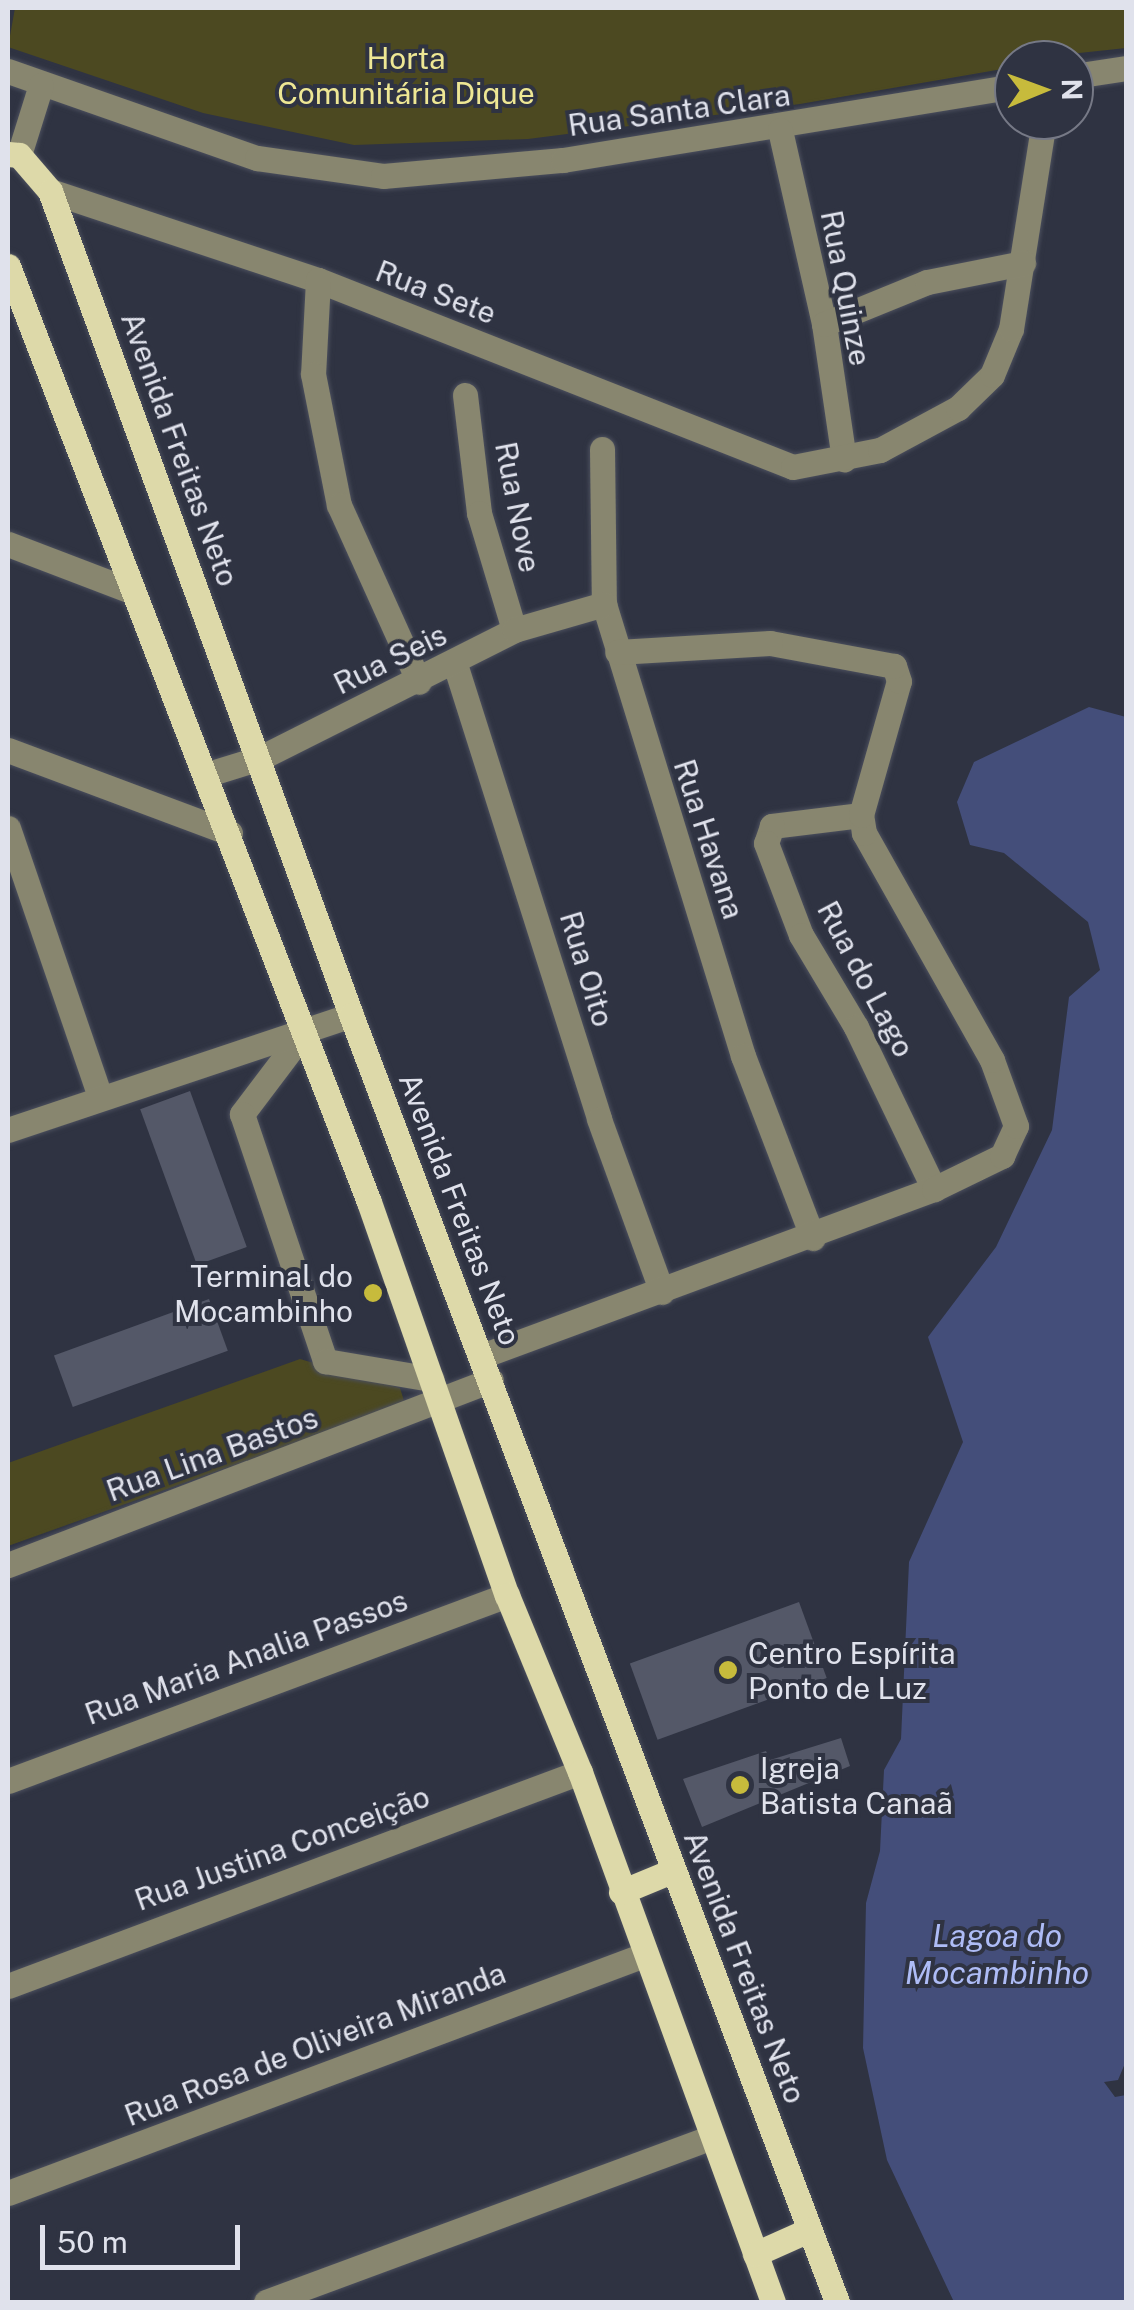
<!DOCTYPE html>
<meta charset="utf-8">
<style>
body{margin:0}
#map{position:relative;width:1134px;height:2310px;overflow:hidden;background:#2f3342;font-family:"Public Sans",sans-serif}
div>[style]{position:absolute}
.green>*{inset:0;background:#4c4921}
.water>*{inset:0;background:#444e7a}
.building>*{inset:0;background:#545868;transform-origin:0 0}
.roads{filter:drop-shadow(0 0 2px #4b4f5d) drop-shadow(0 0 2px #4b4f5d)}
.minor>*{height:25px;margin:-12.5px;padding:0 12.5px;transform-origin:12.5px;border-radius:12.5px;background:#88866f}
.major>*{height:25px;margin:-12.5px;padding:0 12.5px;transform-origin:12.5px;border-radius:12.5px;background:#ddd9a9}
.dots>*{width:28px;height:28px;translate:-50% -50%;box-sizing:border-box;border:5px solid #2f3342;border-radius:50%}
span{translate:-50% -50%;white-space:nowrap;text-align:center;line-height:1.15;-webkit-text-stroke:8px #2f3342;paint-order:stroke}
.park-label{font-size:30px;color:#eee794}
.street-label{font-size:30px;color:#e0e2ec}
.poi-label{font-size:30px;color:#e0e2ec}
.right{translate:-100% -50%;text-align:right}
.left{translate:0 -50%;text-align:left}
.water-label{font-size:32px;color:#aebcf6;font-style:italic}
.frame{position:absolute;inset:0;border:10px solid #e0e2ec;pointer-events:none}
.north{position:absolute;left:994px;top:40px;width:100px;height:100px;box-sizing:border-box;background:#2f3342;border:2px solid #767986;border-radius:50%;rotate:89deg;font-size:28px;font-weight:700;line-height:40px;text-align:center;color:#e0e2ec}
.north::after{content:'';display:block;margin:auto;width:35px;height:45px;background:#c7bb3c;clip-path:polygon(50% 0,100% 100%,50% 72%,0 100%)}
.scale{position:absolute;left:40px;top:2225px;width:200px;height:45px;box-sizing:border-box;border:5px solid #e0e2ec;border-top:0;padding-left:12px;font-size:30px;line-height:35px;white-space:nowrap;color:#e0e2ec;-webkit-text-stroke:8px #2f3342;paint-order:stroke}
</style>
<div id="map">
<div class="green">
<div style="clip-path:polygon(15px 8px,1126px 8px,1126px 48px,1014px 60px,1014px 67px,800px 104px,528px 139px,354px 145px,203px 113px,8px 47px)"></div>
<div style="clip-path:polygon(300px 1359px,400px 1388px,405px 1404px,8px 1546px,8px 1463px)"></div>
</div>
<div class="water">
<div style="clip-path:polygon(1089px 707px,1126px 717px,1126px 2061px,1118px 2080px,1104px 2082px,1115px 2097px,1126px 2095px,1126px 2302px,954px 2302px,887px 2160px,863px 2048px,866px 1903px,880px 1851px,884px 1770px,901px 1739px,909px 1562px,963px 1442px,928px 1337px,996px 1247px,1052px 1130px,1069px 997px,1100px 970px,1088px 922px,1004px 853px,970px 845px,957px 802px,974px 762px)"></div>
</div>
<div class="building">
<div style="left:190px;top:1091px;width:166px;height:53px;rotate:70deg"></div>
<div style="left:209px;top:1299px;width:55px;height:165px;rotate:70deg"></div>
<div style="left:799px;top:1602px;width:81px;height:180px;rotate:70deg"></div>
<div style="clip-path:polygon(841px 1738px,850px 1766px,702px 1827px,683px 1779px,766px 1751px,770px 1760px)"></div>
</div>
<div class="roads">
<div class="minor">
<div style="left:8px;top:71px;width:264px;rotate:19.3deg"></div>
<div style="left:257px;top:158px;width:127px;rotate:8.1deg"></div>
<div style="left:383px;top:176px;width:181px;rotate:-5.1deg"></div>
<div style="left:563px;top:160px;width:457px;rotate:-9.3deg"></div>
<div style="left:1074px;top:76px;width:53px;rotate:-8.7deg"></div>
<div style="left:780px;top:130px;width:199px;rotate:77.2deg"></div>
<div style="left:824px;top:324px;width:137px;rotate:81.6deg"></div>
<div style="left:19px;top:155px;width:73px;rotate:-72.6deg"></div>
<div style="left:50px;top:191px;width:282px;rotate:18.4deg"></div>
<div style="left:318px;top:280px;width:510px;rotate:21.49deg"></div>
<div style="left:793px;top:467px;width:89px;rotate:-11.1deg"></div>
<div style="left:880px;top:450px;width:89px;rotate:-28.3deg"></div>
<div style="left:958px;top:408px;width:47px;rotate:-44.1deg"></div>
<div style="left:992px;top:375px;width:50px;rotate:-67.6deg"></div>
<div style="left:1011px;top:329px;width:212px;rotate:-81deg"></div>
<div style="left:318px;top:280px;width:94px;rotate:93deg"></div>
<div style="left:313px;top:374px;width:134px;rotate:78.8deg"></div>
<div style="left:339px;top:505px;width:194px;rotate:65.7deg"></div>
<div style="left:824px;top:324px;width:111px;rotate:-22.2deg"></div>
<div style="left:927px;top:282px;width:98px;rotate:-11.2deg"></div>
<div style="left:465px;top:395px;width:119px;rotate:83.2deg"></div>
<div style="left:479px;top:513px;width:122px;rotate:73.3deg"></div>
<div style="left:602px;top:449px;width:155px;rotate:89.3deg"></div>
<div style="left:604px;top:604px;width:473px;rotate:72.9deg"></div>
<div style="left:743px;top:1056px;width:195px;rotate:69deg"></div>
<div style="left:8px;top:544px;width:132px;rotate:20.9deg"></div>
<div style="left:455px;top:664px;width:477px;rotate:72.4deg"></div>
<div style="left:599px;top:1119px;width:184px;rotate:70deg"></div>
<div style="left:8px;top:750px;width:237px;rotate:20.5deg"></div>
<div style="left:205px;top:775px;width:58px;rotate:-17.2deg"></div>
<div style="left:260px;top:758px;width:284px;rotate:-26.7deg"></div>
<div style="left:514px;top:630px;width:94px;rotate:-16.1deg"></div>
<div style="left:861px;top:815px;width:90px;rotate:173deg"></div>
<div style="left:772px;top:826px;width:18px;rotate:109deg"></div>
<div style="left:766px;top:843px;width:98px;rotate:69.2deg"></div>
<div style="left:801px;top:935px;width:107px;rotate:59.1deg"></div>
<div style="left:856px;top:1027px;width:180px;rotate:64.3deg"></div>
<div style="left:8px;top:828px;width:284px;rotate:71.1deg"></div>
<div style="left:304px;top:1032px;width:103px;rotate:127.1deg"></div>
<div style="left:242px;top:1114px;width:261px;rotate:71.4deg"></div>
<div style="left:325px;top:1361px;width:108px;rotate:9.6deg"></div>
<div style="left:8px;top:1130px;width:362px;rotate:-18.5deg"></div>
<div style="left:482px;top:1356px;width:482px;rotate:-20.3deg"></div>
<div style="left:934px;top:1189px;width:76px;rotate:-25.9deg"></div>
<div style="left:1002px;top:1156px;width:33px;rotate:-65deg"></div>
<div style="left:1016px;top:1126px;width:70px;rotate:-110deg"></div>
<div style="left:992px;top:1060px;width:261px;rotate:-119.4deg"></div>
<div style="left:864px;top:833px;width:18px;rotate:-99deg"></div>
<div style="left:861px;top:815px;width:139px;rotate:-74.2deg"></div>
<div style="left:899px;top:681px;width:16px;rotate:-108deg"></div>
<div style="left:894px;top:666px;width:126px;rotate:-169.5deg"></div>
<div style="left:770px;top:643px;width:153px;rotate:176.6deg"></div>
<div style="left:8px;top:1565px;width:517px;rotate:-20.96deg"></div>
<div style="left:8px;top:1781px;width:533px;rotate:-20.44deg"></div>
<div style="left:8px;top:1986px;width:611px;rotate:-20.51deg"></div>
<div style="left:8px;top:2193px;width:679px;rotate:-20.52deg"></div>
<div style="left:266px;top:2302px;width:476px;rotate:-20.3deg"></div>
</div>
<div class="major">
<div style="left:8px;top:154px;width:11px;rotate:5deg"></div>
<div style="left:19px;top:155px;width:48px;rotate:49.3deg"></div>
<div style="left:50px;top:191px;width:877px;rotate:69.93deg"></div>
<div style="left:351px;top:1015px;width:1376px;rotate:69.31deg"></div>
<div style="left:8px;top:266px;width:1003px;rotate:68.91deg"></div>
<div style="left:369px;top:1202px;width:417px;rotate:70.7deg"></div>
<div style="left:507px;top:1595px;width:191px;rotate:67.6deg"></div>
<div style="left:580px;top:1772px;width:564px;rotate:69.99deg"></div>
<div style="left:621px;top:1892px;width:57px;rotate:-22.5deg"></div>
<div style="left:755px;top:2254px;width:59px;rotate:-24deg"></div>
</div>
</div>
<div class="dots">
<div style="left:373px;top:1293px;background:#c7bb3c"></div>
<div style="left:728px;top:1670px;background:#c7bb3c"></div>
<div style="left:740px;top:1785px;background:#c7bb3c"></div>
</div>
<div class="park-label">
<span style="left:406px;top:75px">Horta<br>Comunitária Dique</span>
</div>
<div class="street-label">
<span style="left:679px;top:110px;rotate:-8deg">Rua Santa Clara</span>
<span style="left:846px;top:288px;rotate:79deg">Rua Quinze</span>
<span style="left:436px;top:292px;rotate:21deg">Rua Sete</span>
<span style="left:180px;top:449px;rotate:70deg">Avenida Freitas Neto</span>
<span style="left:518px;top:507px;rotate:79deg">Rua Nove</span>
<span style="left:390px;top:659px;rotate:-26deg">Rua Seis</span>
<span style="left:709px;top:839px;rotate:72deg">Rua Havana</span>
<span style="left:587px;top:969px;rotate:73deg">Rua Oito</span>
<span style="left:866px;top:979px;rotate:62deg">Rua do Lago</span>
<span style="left:460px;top:1209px;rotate:69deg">Avenida Freitas Neto</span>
<span style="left:212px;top:1454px;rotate:-20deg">Rua Lina Bastos</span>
<span style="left:246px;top:1657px;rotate:-20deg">Rua Maria Analia Passos</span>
<span style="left:282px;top:1848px;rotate:-20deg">Rua Justina Conceição</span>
<span style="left:745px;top:1967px;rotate:69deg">Avenida Freitas Neto</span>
<span style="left:315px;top:2044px;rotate:-21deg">Rua Rosa de Oliveira Miranda</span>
</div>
<div class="poi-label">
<span class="right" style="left:353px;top:1293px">Terminal do<br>Mocambinho</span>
<span class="left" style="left:748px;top:1670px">Centro Espírita<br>Ponto de Luz</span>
<span class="left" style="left:760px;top:1785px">Igreja<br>Batista Canaã</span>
</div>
<div class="water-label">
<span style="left:997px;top:1955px">Lagoa do<br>Mocambinho</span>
</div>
<div class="frame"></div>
<div class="north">N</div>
<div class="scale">50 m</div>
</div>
